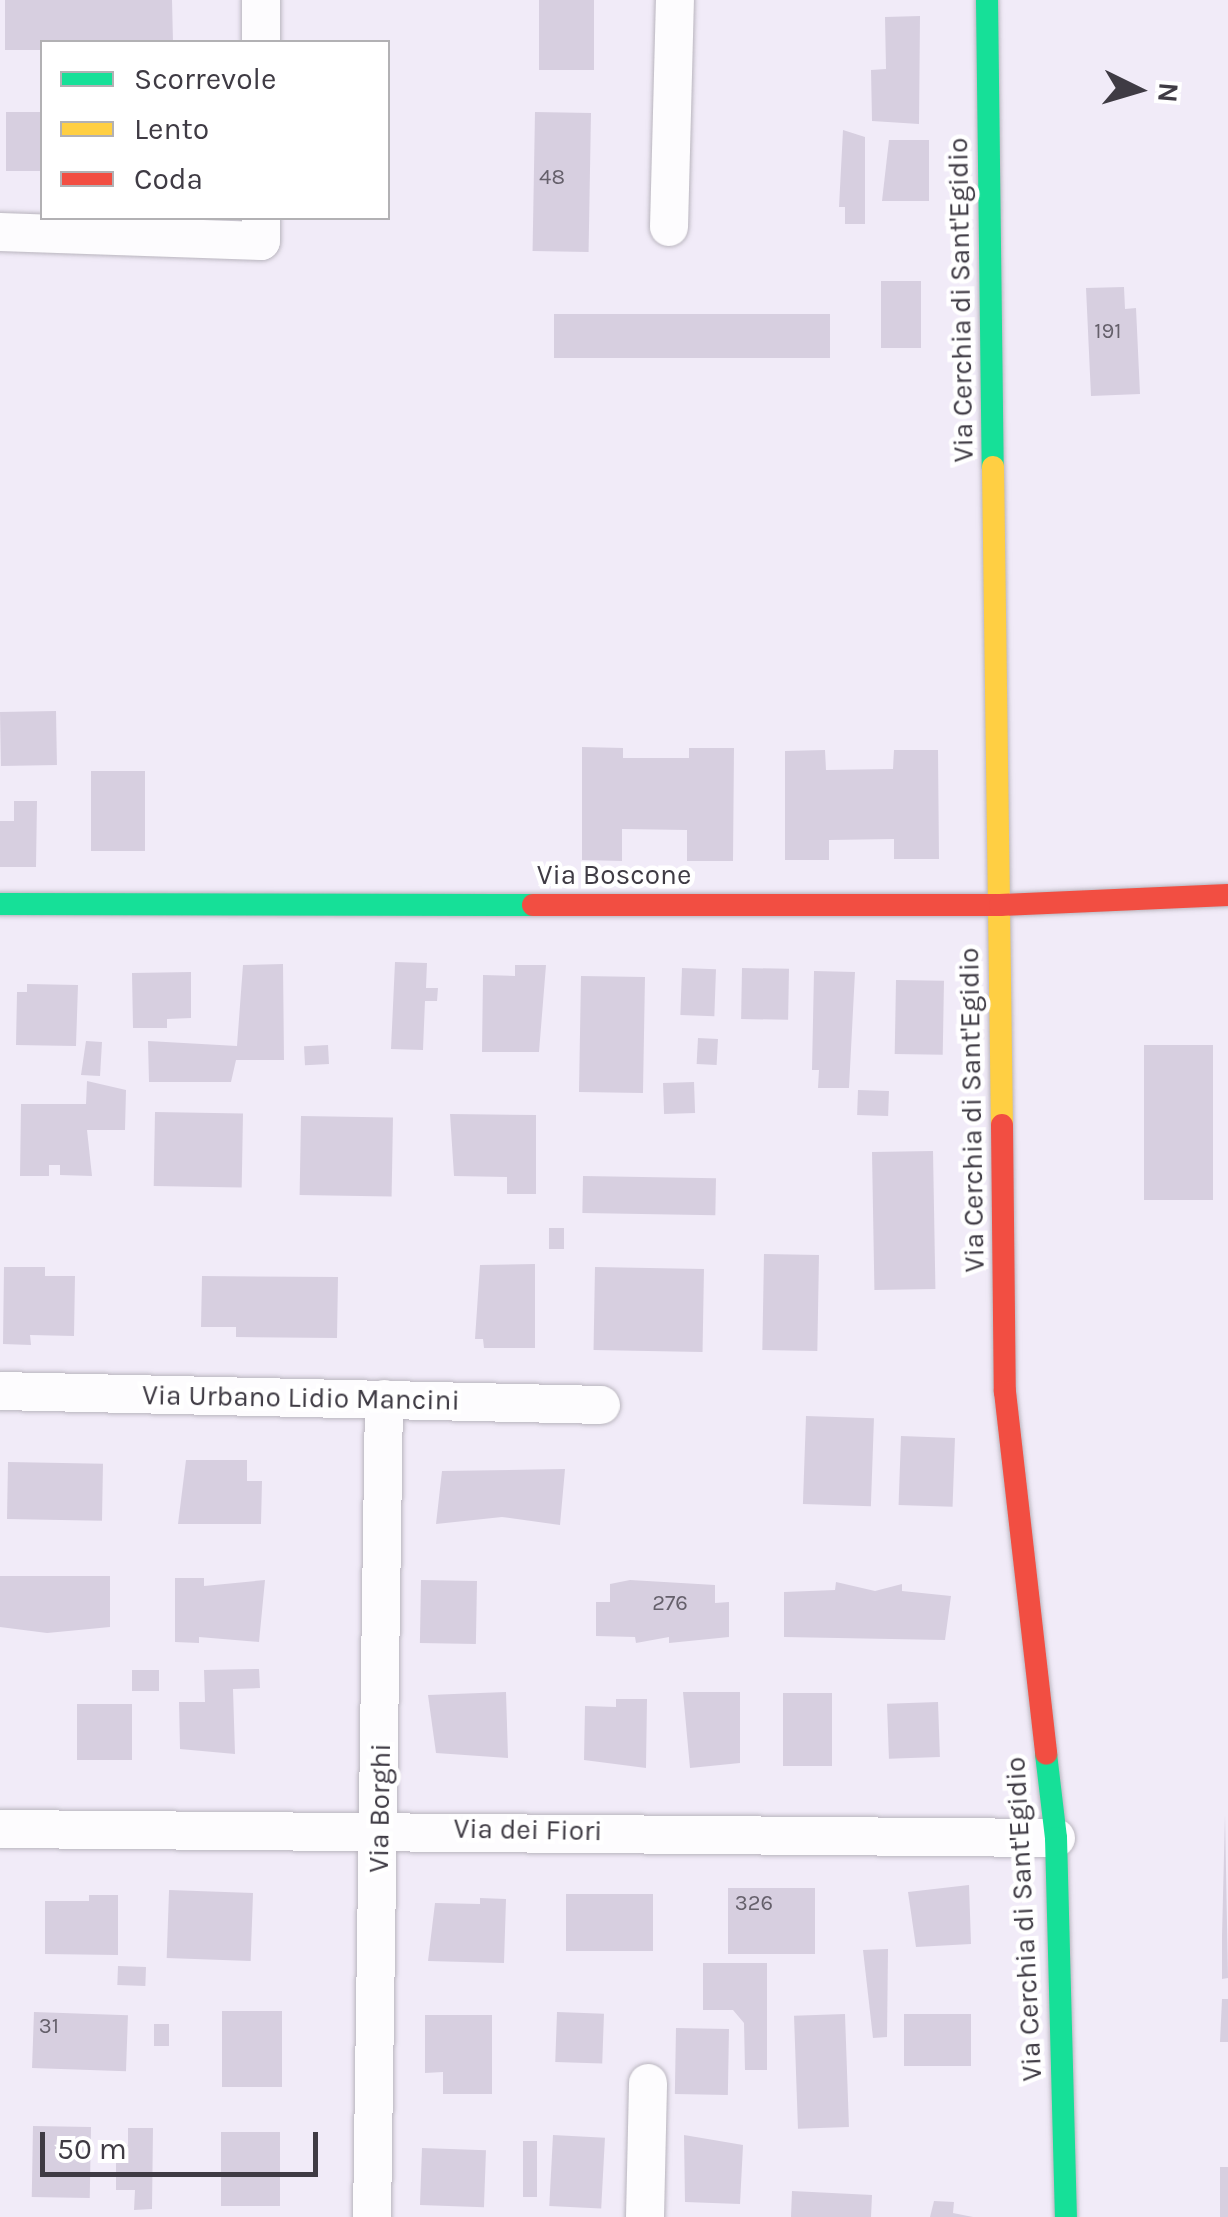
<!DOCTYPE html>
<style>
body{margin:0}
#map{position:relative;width:1228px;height:2217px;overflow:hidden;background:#f1ebf8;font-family:Karla,sans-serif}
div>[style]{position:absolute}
.building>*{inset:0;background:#d7cfe0;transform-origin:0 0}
.roads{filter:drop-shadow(0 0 2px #b9b5be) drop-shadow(0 0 2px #b9b5be)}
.street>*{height:38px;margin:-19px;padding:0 19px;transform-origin:19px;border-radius:19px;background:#fdfcfe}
.fast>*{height:22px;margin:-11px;padding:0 11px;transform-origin:11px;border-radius:11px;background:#16e098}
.slow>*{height:22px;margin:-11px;padding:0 11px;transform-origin:11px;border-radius:11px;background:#ffcf43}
.jam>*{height:22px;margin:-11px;padding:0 11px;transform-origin:11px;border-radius:11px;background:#f24e42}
span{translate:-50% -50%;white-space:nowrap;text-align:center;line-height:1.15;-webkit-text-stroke:9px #fff;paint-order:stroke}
.number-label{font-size:22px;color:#65606b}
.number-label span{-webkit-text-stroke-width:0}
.street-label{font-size:28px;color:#3f3b44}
.legend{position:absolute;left:40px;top:40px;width:350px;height:180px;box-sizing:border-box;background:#fff;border:2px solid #b2b1b4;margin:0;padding:12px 18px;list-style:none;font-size:30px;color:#3f3b44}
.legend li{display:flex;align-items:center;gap:20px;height:50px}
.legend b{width:50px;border:2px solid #b2b1b4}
.north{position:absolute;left:1088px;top:40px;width:100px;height:100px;-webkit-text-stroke:8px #fff;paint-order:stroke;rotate:95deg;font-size:28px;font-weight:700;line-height:40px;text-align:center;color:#3f3b44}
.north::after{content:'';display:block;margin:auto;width:35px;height:45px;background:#3f3b44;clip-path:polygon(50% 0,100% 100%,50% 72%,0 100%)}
.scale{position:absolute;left:40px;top:2132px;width:278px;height:45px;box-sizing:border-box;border:5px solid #3f3b44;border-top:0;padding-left:12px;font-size:30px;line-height:35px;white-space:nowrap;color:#3f3b44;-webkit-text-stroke:8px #fff;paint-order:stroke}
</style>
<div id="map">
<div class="building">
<div style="clip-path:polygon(5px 0,172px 0,173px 42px,42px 42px,42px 50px,5px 50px)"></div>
<div style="left:539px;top:0;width:55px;height:70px"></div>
<div style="clip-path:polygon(920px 16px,919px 124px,872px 121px,871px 70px,886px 69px,885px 17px)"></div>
<div style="left:6px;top:112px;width:36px;height:59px"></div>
<div style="left:535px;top:112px;width:56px;height:139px;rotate:1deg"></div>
<div style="clip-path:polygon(843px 130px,865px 137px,865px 224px,845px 224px,845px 207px,839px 207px)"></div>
<div style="clip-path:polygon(889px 140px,929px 140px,929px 201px,882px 201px)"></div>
<div style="left:881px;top:281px;width:40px;height:67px"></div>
<div style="clip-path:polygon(1124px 287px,1125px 309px,1136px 308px,1140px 394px,1091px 396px,1086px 288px)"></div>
<div style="left:554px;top:314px;width:276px;height:44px"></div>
<div style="left:56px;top:711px;width:54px;height:56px;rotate:89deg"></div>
<div style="clip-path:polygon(582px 747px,623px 748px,623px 758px,689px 758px,689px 748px,734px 748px,733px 861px,687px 861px,687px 830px,622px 829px,622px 861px,582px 860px)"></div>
<div style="clip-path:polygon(825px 750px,826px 770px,893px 769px,894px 750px,938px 750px,939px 859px,894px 859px,894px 839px,829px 840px,829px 860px,785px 860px,785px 751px)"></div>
<div style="left:91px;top:771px;width:54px;height:80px"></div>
<div style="clip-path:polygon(14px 801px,37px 801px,36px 867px,0 867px,0 821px,14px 821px)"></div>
<div style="clip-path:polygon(395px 962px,427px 963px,426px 988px,438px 988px,437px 1001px,425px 1001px,423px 1050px,391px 1049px)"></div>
<div style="clip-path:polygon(283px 964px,284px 1060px,236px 1060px,231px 1082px,149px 1082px,148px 1041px,237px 1046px,243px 965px)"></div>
<div style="clip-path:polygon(515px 965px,546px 965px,539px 1052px,482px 1052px,483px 975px,515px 976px)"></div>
<div style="left:682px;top:968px;width:34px;height:47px;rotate:2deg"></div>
<div style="left:742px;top:968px;width:47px;height:51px;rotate:1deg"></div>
<div style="clip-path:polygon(814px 971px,855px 972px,849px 1088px,818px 1088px,819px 1070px,812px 1070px)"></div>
<div style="clip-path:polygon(191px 972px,191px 1018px,167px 1019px,167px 1028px,133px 1028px,132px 973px)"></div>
<div style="left:581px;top:976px;width:64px;height:116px;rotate:1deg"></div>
<div style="left:896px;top:980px;width:48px;height:74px;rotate:1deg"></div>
<div style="clip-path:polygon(27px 984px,78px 985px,76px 1046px,16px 1045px,17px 992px,27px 992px)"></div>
<div style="left:698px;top:1038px;width:20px;height:26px;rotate:3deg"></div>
<div style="clip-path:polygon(86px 1041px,102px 1042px,100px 1076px,81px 1075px)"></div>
<div style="left:328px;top:1045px;width:19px;height:24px;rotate:87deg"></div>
<div style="left:1144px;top:1045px;width:69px;height:155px"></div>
<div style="clip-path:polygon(87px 1081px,126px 1090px,125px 1130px,87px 1130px,92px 1176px,60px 1175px,60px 1165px,49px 1165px,49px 1176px,20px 1176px,21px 1104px,86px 1104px)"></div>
<div style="left:694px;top:1082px;width:31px;height:31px;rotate:88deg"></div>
<div style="left:858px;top:1090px;width:31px;height:25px;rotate:2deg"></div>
<div style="left:155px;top:1112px;width:88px;height:74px;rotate:1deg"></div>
<div style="clip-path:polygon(450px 1114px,536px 1115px,536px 1194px,507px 1194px,507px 1177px,454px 1176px)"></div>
<div style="left:301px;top:1116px;width:92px;height:79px;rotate:1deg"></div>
<div style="left:933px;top:1151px;width:138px;height:61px;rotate:89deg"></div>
<div style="left:583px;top:1176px;width:133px;height:37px;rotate:1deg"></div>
<div style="left:564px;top:1228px;width:21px;height:15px;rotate:90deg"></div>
<div style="left:764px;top:1254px;width:55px;height:96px;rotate:1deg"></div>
<div style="clip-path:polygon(535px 1264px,535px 1348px,484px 1348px,483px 1339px,475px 1339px,480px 1265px)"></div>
<div style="clip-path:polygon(4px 1267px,45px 1267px,45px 1276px,75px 1276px,74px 1336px,30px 1335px,31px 1345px,3px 1344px)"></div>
<div style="left:595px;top:1267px;width:109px;height:83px;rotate:1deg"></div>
<div style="clip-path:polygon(202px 1276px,338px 1277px,337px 1338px,236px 1337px,236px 1327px,201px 1327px)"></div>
<div style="left:806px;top:1416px;width:68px;height:88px;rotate:2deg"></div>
<div style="left:901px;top:1436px;width:54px;height:69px;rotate:2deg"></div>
<div style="clip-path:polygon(186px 1460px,247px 1460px,247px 1481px,262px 1481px,261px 1524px,178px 1524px)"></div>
<div style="left:8px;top:1462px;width:95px;height:57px;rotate:1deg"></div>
<div style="clip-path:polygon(565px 1469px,560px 1525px,502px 1517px,436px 1524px,442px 1471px)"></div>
<div style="clip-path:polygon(0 1576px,110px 1576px,110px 1627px,47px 1633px,0 1627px)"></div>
<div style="clip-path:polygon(175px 1578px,204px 1578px,204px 1586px,265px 1580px,259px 1642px,199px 1637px,199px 1643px,175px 1642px)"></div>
<div style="left:421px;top:1580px;width:56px;height:63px;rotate:1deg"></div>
<div style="clip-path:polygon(630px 1580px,715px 1585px,715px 1603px,729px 1602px,729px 1637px,669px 1643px,669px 1637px,636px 1643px,635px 1637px,596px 1636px,596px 1602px,610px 1602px,610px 1584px)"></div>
<div style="clip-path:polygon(836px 1582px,875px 1591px,902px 1584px,902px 1591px,951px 1596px,945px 1640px,784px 1637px,784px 1592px,835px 1590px)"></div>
<div style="clip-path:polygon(259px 1669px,260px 1688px,233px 1689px,235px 1754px,180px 1749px,179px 1702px,205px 1702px,204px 1670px)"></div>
<div style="left:132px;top:1670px;width:27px;height:21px"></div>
<div style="clip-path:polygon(506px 1692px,508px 1758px,436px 1753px,428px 1695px)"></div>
<div style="clip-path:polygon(683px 1692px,740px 1692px,740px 1763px,690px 1768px)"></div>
<div style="left:783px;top:1693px;width:49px;height:73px"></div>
<div style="clip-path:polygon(616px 1699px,647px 1699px,646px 1768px,584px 1760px,585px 1706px,616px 1707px)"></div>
<div style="left:938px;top:1702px;width:55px;height:51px;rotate:88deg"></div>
<div style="left:77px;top:1704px;width:55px;height:56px"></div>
<div style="clip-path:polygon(1225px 1815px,1228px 1978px,1222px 1979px,1222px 1936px)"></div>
<div style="clip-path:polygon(969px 1885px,971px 1944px,916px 1947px,908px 1892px)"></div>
<div style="left:728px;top:1888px;width:87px;height:66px"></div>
<div style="left:253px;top:1893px;width:68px;height:84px;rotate:92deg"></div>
<div style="left:566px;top:1894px;width:87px;height:57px"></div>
<div style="clip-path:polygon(89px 1895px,118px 1895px,118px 1955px,45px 1954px,45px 1901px,89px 1901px)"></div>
<div style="clip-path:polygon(480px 1898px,506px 1899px,504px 1963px,428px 1961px,435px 1903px,480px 1904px)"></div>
<div style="clip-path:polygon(888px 1949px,887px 2037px,873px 2038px,863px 1950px)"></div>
<div style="clip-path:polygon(703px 1963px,767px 1963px,767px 2070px,745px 2070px,744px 2023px,733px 2010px,703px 2010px)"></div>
<div style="left:118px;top:1966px;width:28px;height:19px;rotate:2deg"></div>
<div style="clip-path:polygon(1222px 1999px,1228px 1999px,1228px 2042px,1220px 2042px)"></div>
<div style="left:222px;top:2011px;width:60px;height:76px"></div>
<div style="left:34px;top:2012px;width:94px;height:56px;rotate:2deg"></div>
<div style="left:557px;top:2012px;width:47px;height:50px;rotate:2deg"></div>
<div style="left:845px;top:2014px;width:113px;height:51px;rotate:88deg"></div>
<div style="left:904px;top:2014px;width:67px;height:52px"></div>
<div style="clip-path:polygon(425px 2015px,492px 2015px,492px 2094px,443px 2094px,443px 2072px,425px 2073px)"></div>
<div style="left:154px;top:2024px;width:15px;height:22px"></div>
<div style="left:676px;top:2028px;width:53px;height:66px;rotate:1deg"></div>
<div style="left:33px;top:2126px;width:58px;height:71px;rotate:1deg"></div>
<div style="clip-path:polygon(128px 2128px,153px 2128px,152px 2209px,134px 2210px,135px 2190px,116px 2190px,116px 2145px,128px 2145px)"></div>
<div style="left:221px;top:2132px;width:59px;height:74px"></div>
<div style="left:553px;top:2135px;width:52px;height:71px;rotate:3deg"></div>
<div style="clip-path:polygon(684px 2135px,743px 2145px,740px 2204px,685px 2202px)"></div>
<div style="left:523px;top:2141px;width:14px;height:56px"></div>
<div style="left:422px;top:2148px;width:64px;height:57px;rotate:2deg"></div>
<div style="left:1220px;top:2167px;width:8px;height:50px"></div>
<div style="clip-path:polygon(792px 2191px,872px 2195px,871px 2217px,791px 2217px)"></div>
<div style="clip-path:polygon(934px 2201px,954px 2202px,953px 2213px,973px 2217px,930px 2217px)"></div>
</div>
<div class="roads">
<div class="street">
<div style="left:261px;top:0;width:42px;rotate:90deg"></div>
<div style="left:669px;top:227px;width:227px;rotate:-88.5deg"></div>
<div style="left:0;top:232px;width:261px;rotate:2deg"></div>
<div style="left:261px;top:241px;width:23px;rotate:-90deg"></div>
<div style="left:0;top:1391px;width:601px;rotate:1.33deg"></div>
<div style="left:0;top:1829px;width:1056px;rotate:0.49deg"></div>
<div style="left:372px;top:2217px;width:818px;rotate:-89.16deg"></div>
<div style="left:645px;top:2217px;width:134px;rotate:-88.7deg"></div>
</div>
<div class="fast">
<div style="left:987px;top:0;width:467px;rotate:89.3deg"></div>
<div style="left:0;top:904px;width:533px;rotate:0.11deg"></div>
<div style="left:1046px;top:1754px;width:85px;rotate:83.2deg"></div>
<div style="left:1056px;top:1838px;width:379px;rotate:88.5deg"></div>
</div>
<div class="slow">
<div style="left:993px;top:467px;width:658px;rotate:89.22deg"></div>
</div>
<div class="jam">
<div style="left:533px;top:905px;width:467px"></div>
<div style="left:1000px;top:905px;width:228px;rotate:-2.5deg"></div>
<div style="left:1002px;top:1125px;width:267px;rotate:89.4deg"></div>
<div style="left:1005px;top:1392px;width:364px;rotate:83.5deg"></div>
</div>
</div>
<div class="number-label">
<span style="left:552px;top:178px">48</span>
<span style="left:1108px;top:332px">191</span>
<span style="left:670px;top:1604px">276</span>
<span style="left:754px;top:1904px">326</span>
<span style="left:49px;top:2027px">31</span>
</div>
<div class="street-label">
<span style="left:961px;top:300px;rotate:-91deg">Via Cerchia di Sant'Egidio</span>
<span style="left:614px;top:875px">Via Boscone</span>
<span style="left:972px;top:1110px;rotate:-91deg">Via Cerchia di Sant'Egidio</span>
<span style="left:301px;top:1398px;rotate:1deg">Via Urbano Lidio Mancini</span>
<span style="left:380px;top:1808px;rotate:-89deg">Via Borghi</span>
<span style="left:528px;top:1830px;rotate:1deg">Via dei Fiori</span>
<span style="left:1024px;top:1919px;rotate:-93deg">Via Cerchia di Sant'Egidio</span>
</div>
<ul class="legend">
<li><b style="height:12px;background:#16e098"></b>Scorrevole</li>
<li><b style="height:12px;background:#ffcf43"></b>Lento</li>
<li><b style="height:12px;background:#f24e42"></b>Coda</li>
</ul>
<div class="north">N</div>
<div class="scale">50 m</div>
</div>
